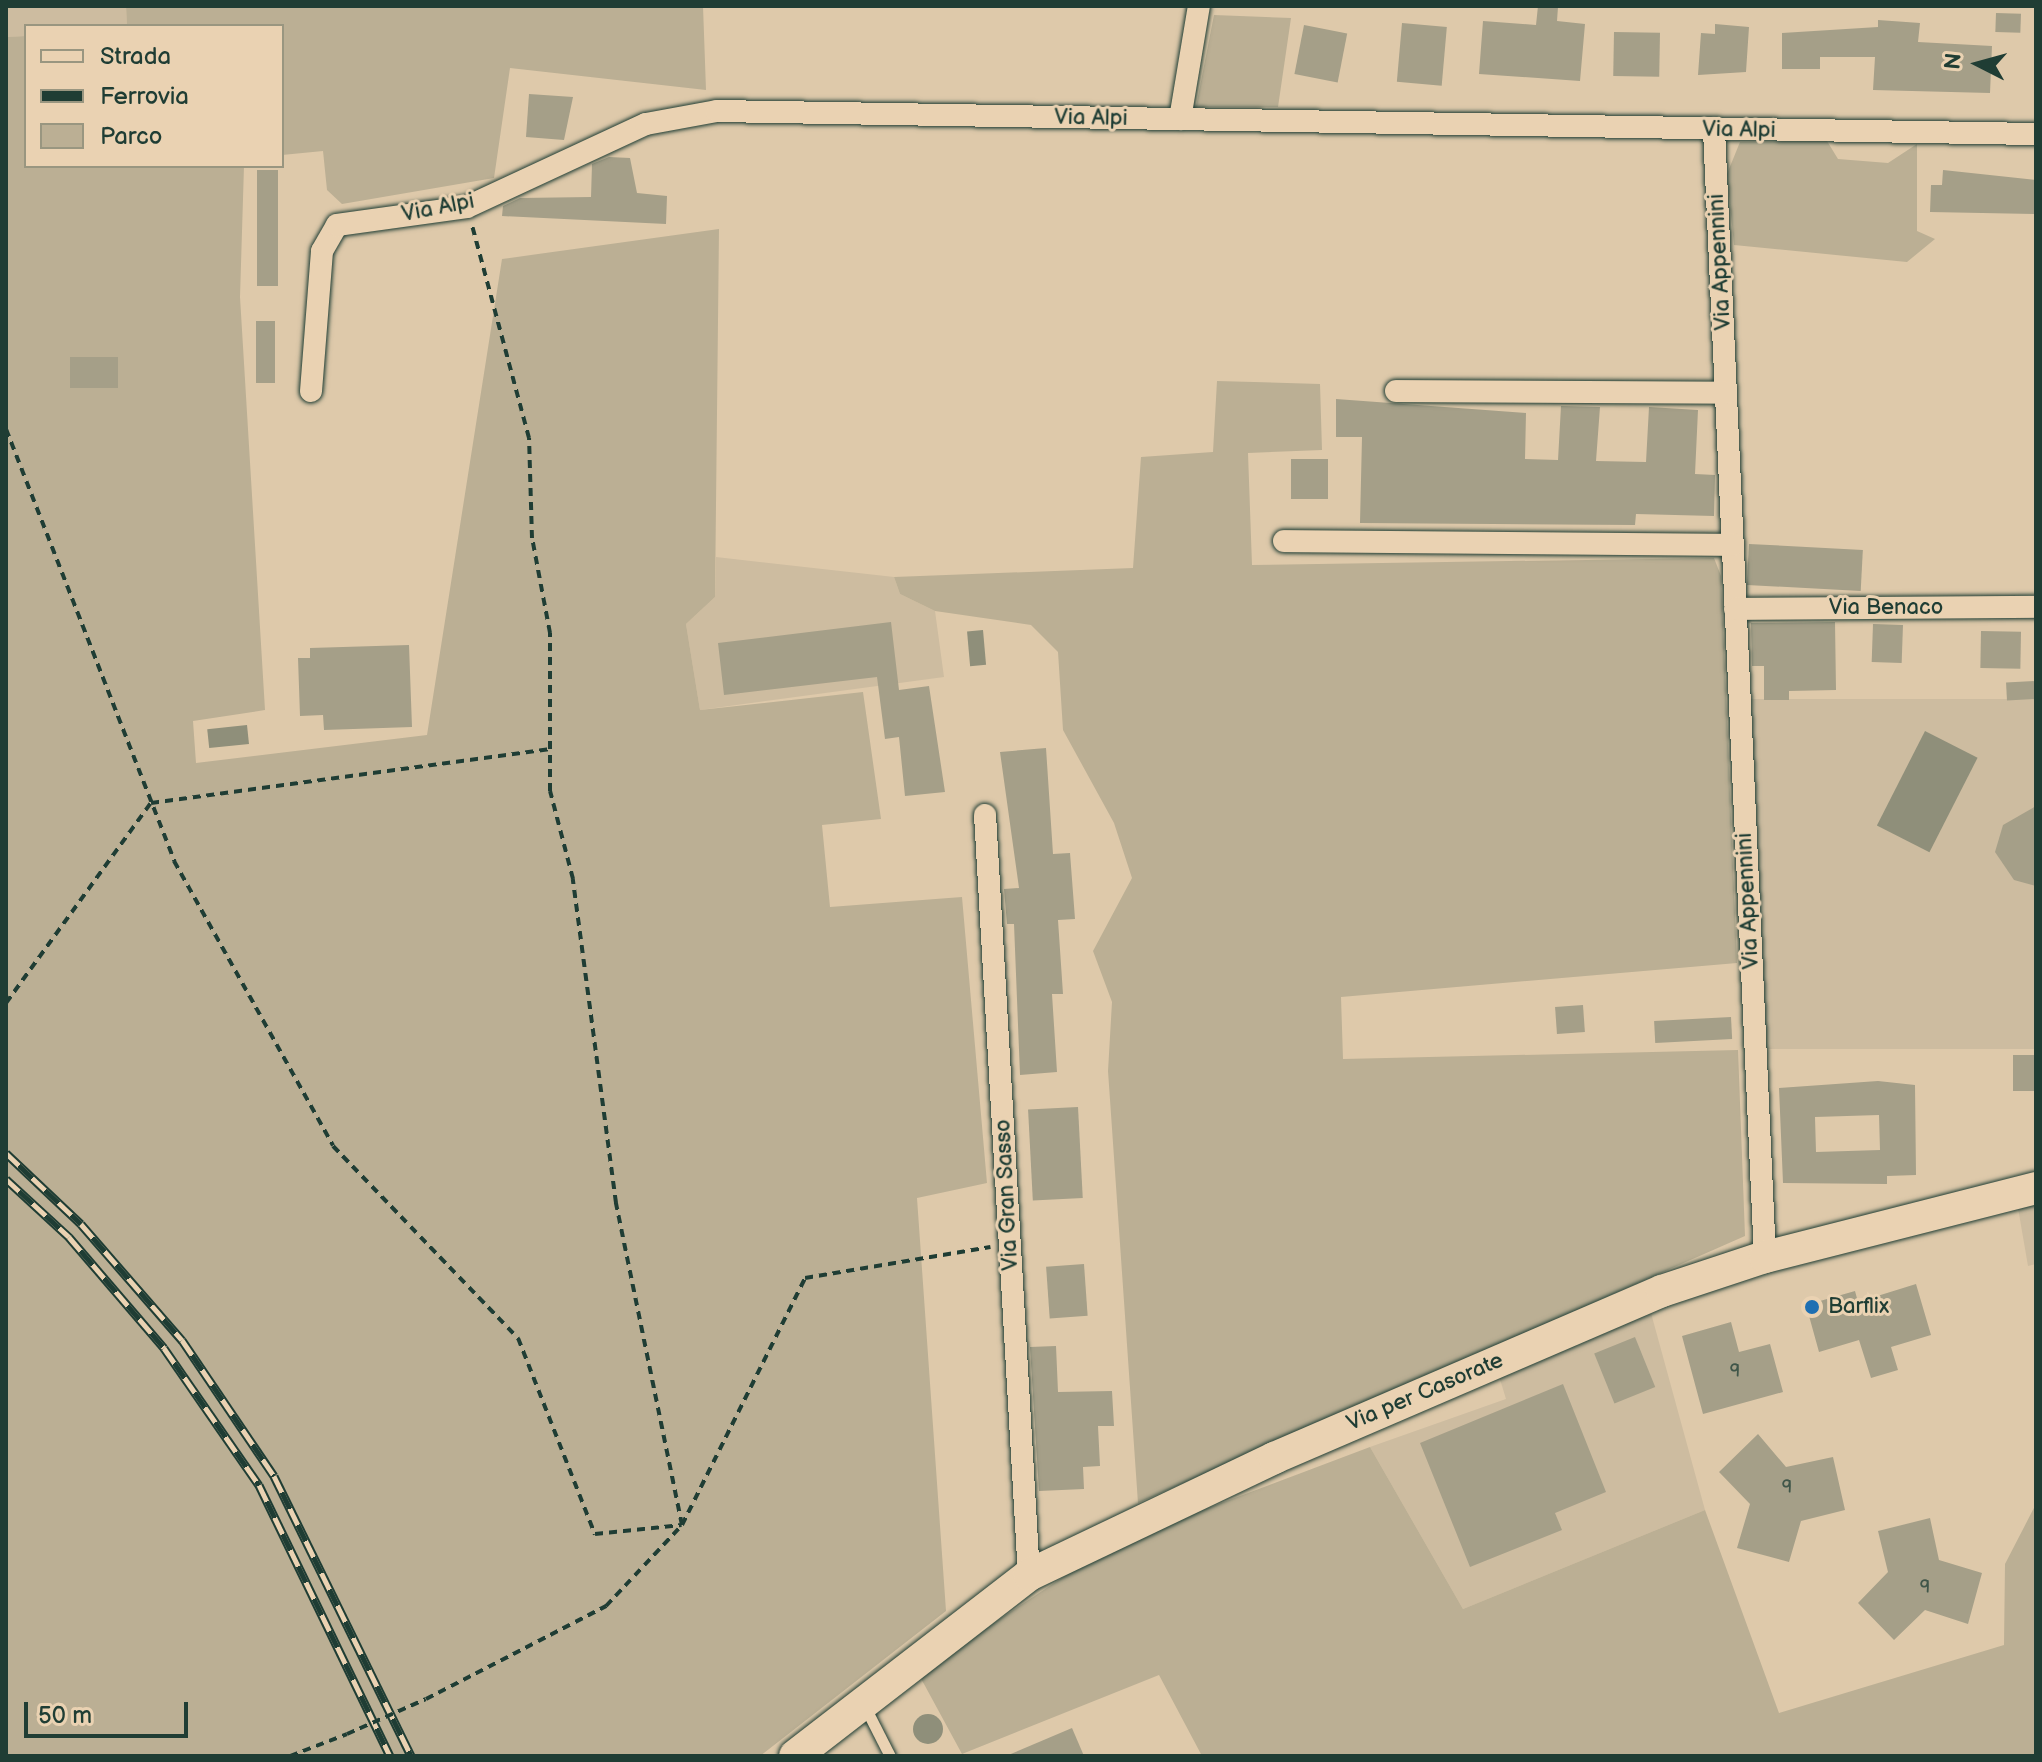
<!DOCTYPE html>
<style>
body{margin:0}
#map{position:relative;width:2042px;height:1762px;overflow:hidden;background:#dec9aa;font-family:"Balsamiq Sans",sans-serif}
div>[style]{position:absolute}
.built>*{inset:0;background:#cdbca0;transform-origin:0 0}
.green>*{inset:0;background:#bbaf94}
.water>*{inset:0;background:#8f8f7a;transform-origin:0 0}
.round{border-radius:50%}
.building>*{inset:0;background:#a59f88;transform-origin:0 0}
.path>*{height:4px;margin-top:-2px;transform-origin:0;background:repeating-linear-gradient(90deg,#1f3d34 0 8px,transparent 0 14px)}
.roads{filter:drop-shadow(0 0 2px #1f3d34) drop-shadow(0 0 2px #1f3d34)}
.lane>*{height:11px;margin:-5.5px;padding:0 5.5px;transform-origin:5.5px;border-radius:5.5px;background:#ead2b2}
.street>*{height:22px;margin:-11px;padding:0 11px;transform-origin:11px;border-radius:11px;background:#ead2b2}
.secondary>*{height:32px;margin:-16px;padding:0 16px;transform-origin:16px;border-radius:16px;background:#ead2b2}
.rail>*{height:9px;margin-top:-4.5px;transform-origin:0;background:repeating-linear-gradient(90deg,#ead2b2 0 18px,#1f3d34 0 36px);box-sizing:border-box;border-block:2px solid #1f3d34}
.path-bridge>*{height:4px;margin-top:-2px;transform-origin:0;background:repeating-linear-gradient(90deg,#1f3d34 0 8px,transparent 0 14px)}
.dots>*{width:22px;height:22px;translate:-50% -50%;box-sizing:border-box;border:4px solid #ead2b2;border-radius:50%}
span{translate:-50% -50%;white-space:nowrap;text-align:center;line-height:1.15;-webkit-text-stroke:6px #ead2b2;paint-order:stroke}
.number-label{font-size:18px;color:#405649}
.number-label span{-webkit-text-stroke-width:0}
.street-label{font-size:22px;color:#1f3d34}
.poi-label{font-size:22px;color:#1f3d34}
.left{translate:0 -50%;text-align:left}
.frame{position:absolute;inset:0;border:8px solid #1f3d34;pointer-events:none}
.legend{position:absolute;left:24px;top:24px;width:260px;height:144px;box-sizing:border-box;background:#ead2b2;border:2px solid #999680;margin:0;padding:10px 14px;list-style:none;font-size:24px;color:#1f3d34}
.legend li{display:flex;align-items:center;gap:16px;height:40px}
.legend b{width:40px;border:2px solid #999680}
.north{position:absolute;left:1938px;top:24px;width:80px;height:80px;-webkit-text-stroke:6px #ead2b2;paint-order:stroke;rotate:276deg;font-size:22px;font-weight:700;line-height:32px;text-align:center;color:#1f3d34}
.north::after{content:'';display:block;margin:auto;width:28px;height:36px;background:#1f3d34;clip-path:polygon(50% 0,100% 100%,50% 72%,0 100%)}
.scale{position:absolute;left:24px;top:1702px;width:164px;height:36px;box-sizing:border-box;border:4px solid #1f3d34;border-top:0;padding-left:10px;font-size:24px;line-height:28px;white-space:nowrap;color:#1f3d34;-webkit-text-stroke:6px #ead2b2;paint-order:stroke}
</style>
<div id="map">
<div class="built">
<div style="clip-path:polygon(6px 6px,126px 6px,127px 26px,26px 26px,26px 36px,6px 37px)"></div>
<div style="clip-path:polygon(716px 557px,894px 577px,900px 594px,935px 611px,944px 677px,700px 710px,686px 624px,715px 597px)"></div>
<div style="left:2036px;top:699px;width:350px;height:286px;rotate:90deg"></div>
<div style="clip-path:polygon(2036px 1204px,2036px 1264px,2028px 1266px,2018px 1208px)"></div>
<div style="clip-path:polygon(1651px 1313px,1705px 1510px,1463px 1609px,1370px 1447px,1506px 1399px,1499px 1376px)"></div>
</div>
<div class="green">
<div style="clip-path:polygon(126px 6px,703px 6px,706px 90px,510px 68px,494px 178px,342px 204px,327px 190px,323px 151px,282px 155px,282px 26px,127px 26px)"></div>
<div style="clip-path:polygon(1214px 15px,1291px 18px,1278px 107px,1196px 107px)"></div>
<div style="clip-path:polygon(26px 36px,26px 166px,244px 166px,240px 297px,265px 710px,193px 721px,196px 763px,427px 735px,502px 259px,719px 229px,715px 597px,686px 624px,700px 710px,863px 692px,881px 819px,822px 825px,830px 907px,962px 897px,987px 1183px,917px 1198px,946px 1611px,760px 1756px,6px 1756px,6px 37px)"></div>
<div style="clip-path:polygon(1827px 141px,1838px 159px,1888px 163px,1917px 144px,1917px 231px,1935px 239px,1907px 262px,1734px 245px,1727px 174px,1740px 142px)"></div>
<div style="clip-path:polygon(1217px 381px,1320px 384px,1322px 450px,1248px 453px,1252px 565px,1714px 558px,1721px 576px,1737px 963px,1341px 997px,1343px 1059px,1738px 1050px,1745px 1236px,1138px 1503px,1108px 1071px,1112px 1002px,1093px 951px,1132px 878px,1114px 823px,1063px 730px,1058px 652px,1031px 625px,935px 611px,900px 594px,894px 577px,1133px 568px,1141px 457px,1213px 452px)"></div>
<div style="clip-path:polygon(1370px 1447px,1463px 1609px,1705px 1510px,1779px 1713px,2004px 1645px,2005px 1564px,2036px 1504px,2036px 1756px,1202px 1756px,1159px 1675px,962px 1754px,918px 1673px,1115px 1543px)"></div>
</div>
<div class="water">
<div style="left:983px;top:630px;width:35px;height:16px;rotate:85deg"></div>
<div style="left:247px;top:725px;width:19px;height:40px;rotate:84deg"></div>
<div style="left:1925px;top:731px;width:59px;height:106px;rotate:27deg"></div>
<div class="round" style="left:913px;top:1714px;width:30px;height:30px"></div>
</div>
<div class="building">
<div style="clip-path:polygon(1538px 6px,1558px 7px,1557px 21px,1585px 24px,1580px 81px,1479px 74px,1483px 21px,1536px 25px)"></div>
<div style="left:1996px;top:13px;width:25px;height:19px;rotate:2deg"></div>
<div style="clip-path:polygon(1878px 20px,1920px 23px,1918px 42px,1992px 46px,1990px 93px,1873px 90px,1875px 57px,1820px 57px,1820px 69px,1782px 69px,1782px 33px,1878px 27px)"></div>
<div style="left:1402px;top:23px;width:45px;height:59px;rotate:5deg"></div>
<div style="clip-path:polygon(1715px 24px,1749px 27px,1746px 72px,1698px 75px,1701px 33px,1715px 34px)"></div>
<div style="left:1304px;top:25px;width:44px;height:50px;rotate:11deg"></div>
<div style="left:1614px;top:32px;width:46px;height:44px;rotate:1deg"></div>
<div style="clip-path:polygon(529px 94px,573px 97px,564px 140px,526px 137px)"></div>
<div style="clip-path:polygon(609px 157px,630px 158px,637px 193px,667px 196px,666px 224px,502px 216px,503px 206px,520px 198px,591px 197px,592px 164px)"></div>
<div style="left:257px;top:170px;width:21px;height:116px"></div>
<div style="clip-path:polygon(1943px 170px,2036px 180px,2036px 214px,1930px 212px,1931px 185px,1942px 185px)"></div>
<div style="left:256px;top:321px;width:19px;height:62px"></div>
<div style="left:118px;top:357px;width:31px;height:48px;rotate:90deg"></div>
<div style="clip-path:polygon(1336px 399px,1526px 413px,1525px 459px,1558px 460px,1561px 406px,1600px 407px,1596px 461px,1646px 462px,1649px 407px,1698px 410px,1695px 474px,1715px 475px,1714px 516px,1636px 514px,1635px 525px,1360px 523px,1362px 437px,1336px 437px)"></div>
<div style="left:1291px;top:459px;width:37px;height:40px"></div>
<div style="left:1749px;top:544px;width:114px;height:41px;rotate:3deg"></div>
<div style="clip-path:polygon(891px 622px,899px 690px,929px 686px,945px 792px,905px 796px,899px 737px,885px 739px,877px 677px,724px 695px,718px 643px)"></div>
<div style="clip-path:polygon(1835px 622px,1836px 690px,1789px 691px,1789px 700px,1764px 700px,1764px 666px,1752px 666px,1751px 623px)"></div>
<div style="left:1873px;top:624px;width:30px;height:38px;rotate:2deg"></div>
<div style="left:1981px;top:631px;width:40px;height:37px;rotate:1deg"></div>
<div style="clip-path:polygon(409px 645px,412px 727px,324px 730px,323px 715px,300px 716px,298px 658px,310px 658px,310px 648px)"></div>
<div style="left:2035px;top:681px;width:18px;height:29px;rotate:87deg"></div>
<div style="clip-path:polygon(1046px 748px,1053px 854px,1070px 853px,1075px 919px,1058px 920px,1063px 994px,1052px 994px,1057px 1072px,1020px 1075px,1014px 924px,1007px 924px,1004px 889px,1019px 888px,1000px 752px)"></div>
<div style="clip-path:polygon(2036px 806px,2036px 886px,2014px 880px,1995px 852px,2003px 825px)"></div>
<div style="left:1583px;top:1005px;width:27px;height:28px;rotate:86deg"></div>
<div style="left:1731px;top:1017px;width:22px;height:77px;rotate:87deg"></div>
<div style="left:2036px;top:1055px;width:36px;height:23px;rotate:90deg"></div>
<div style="clip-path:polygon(evenodd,1878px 1081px,1915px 1085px,1916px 1175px,1887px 1176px,1887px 1184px,1783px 1183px,1779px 1088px,1878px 1081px,1879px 1115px,1880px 1150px,1816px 1152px,1815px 1117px,1879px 1115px)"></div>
<div style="left:1078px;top:1107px;width:91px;height:50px;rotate:87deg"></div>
<div style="left:1084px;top:1264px;width:52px;height:38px;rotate:86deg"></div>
<div style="clip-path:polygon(1916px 1284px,1931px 1335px,1891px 1347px,1898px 1370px,1871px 1378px,1859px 1340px,1819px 1352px,1806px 1305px,1855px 1291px,1858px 1302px)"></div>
<div style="clip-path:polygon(1731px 1322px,1739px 1352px,1770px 1344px,1783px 1392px,1703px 1414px,1682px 1336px)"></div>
<div style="left:1635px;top:1337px;width:54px;height:44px;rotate:68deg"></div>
<div style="clip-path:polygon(1056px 1346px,1058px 1392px,1112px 1391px,1114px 1426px,1098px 1426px,1100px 1466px,1083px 1467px,1084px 1489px,1039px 1491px,1030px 1347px)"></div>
<div style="clip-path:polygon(1563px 1384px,1606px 1492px,1555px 1513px,1562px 1530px,1470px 1567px,1420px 1443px)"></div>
<div style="clip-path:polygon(1758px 1434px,1786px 1467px,1833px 1457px,1845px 1510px,1801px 1521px,1789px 1562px,1737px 1548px,1750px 1504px,1719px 1472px)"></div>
<div style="clip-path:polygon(1930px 1518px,1939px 1560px,1982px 1573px,1968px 1624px,1925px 1610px,1894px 1640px,1858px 1603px,1888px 1572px,1878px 1531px)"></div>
<div style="clip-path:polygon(1072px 1728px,1084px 1756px,1006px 1756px)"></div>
</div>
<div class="path">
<div style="left:6px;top:429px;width:464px;rotate:68.7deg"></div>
<div style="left:174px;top:861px;width:326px;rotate:60.8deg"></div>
<div style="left:333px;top:1146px;width:267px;rotate:46.1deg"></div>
<div style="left:518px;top:1338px;width:211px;rotate:68.6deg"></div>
<div style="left:595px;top:1534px;width:87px;rotate:-5.9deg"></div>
<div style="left:682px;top:1525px;width:329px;rotate:-101.6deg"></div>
<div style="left:616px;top:1203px;width:327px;rotate:-97.6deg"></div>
<div style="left:573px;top:879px;width:91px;rotate:-104.6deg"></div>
<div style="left:550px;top:791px;width:158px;rotate:-90deg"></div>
<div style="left:550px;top:633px;width:97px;rotate:-100.7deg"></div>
<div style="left:532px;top:538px;width:100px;rotate:-91.7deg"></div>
<div style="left:529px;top:438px;width:220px;rotate:-105deg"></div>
<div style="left:6px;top:1003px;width:247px;rotate:-54.1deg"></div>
<div style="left:151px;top:803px;width:403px;rotate:-7.7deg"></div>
<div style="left:426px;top:1699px;width:203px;rotate:-27.3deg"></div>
<div style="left:606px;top:1606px;width:111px;rotate:-46.8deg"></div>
<div style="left:682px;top:1525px;width:276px;rotate:-63.5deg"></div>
<div style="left:805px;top:1278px;width:188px;rotate:-9.5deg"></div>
<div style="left:290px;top:1756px;width:61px;rotate:-21.1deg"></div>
</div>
<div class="roads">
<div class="lane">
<div style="left:865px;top:1707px;width:55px;rotate:63deg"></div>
</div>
<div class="street">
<div style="left:1180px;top:119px;width:115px;rotate:-80.5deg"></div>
<div style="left:1714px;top:130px;width:1128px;rotate:87.41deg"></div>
<div style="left:311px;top:391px;width:140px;rotate:-85.5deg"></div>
<div style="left:322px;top:251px;width:30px;rotate:-60deg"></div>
<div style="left:337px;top:225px;width:131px;rotate:-7.9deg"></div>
<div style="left:467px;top:207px;width:197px;rotate:-24.9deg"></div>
<div style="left:646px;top:124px;width:72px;rotate:-10.4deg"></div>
<div style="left:717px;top:111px;width:1319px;rotate:1deg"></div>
<div style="left:1396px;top:391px;width:330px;rotate:0.3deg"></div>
<div style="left:1284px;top:541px;width:449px;rotate:0.5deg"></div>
<div style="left:1735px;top:609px;width:301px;rotate:-0.4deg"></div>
<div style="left:985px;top:815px;width:761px;rotate:86.69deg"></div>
</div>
<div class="secondary">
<div style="left:795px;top:1756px;width:296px;rotate:-37.7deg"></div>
<div style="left:1029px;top:1575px;width:272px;rotate:-25.5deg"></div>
<div style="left:1274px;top:1458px;width:422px;rotate:-23.3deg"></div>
<div style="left:1662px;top:1291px;width:108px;rotate:-18.3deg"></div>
<div style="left:1765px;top:1257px;width:280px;rotate:-14.3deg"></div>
</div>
</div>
<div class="rail">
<div style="left:6px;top:1153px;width:103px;rotate:43.4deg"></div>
<div style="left:81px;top:1224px;width:154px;rotate:49deg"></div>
<div style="left:182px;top:1340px;width:164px;rotate:55.9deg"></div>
<div style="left:274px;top:1476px;width:312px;rotate:63.9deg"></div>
<div style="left:6px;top:1179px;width:86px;rotate:42.6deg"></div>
<div style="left:69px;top:1237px;width:146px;rotate:49.4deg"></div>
<div style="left:164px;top:1348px;width:167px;rotate:55.3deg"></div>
<div style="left:259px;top:1485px;width:301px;rotate:64.2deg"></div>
</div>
<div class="path-bridge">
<div style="left:347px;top:1734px;width:86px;rotate:-23.9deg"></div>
</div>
<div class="dots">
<div style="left:1812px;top:1307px;background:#1f6fb2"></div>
</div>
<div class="number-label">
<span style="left:1735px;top:1372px">9</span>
<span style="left:1787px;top:1488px">9</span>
<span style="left:1925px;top:1588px">9</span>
</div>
<div class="street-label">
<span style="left:1091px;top:118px;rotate:1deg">Via Alpi</span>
<span style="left:1739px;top:130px;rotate:1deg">Via Alpi</span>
<span style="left:438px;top:208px;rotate:-11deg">Via Alpi</span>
<span style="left:1720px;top:262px;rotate:-93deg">Via Appennini</span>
<span style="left:1886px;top:608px">Via Benaco</span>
<span style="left:1748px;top:901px;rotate:-93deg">Via Appennini</span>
<span style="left:1007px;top:1195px;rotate:-93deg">Via Gran Sasso</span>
<span style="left:1425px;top:1392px;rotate:-23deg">Via per Casorate</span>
</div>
<div class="poi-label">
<span class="left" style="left:1828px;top:1307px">Barflix</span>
</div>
<div class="frame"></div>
<ul class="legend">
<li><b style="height:10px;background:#ead2b2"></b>Strada</li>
<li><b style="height:10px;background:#1f3d34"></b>Ferrovia</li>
<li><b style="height:22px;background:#bbaf94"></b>Parco</li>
</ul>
<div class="north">N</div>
<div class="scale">50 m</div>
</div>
